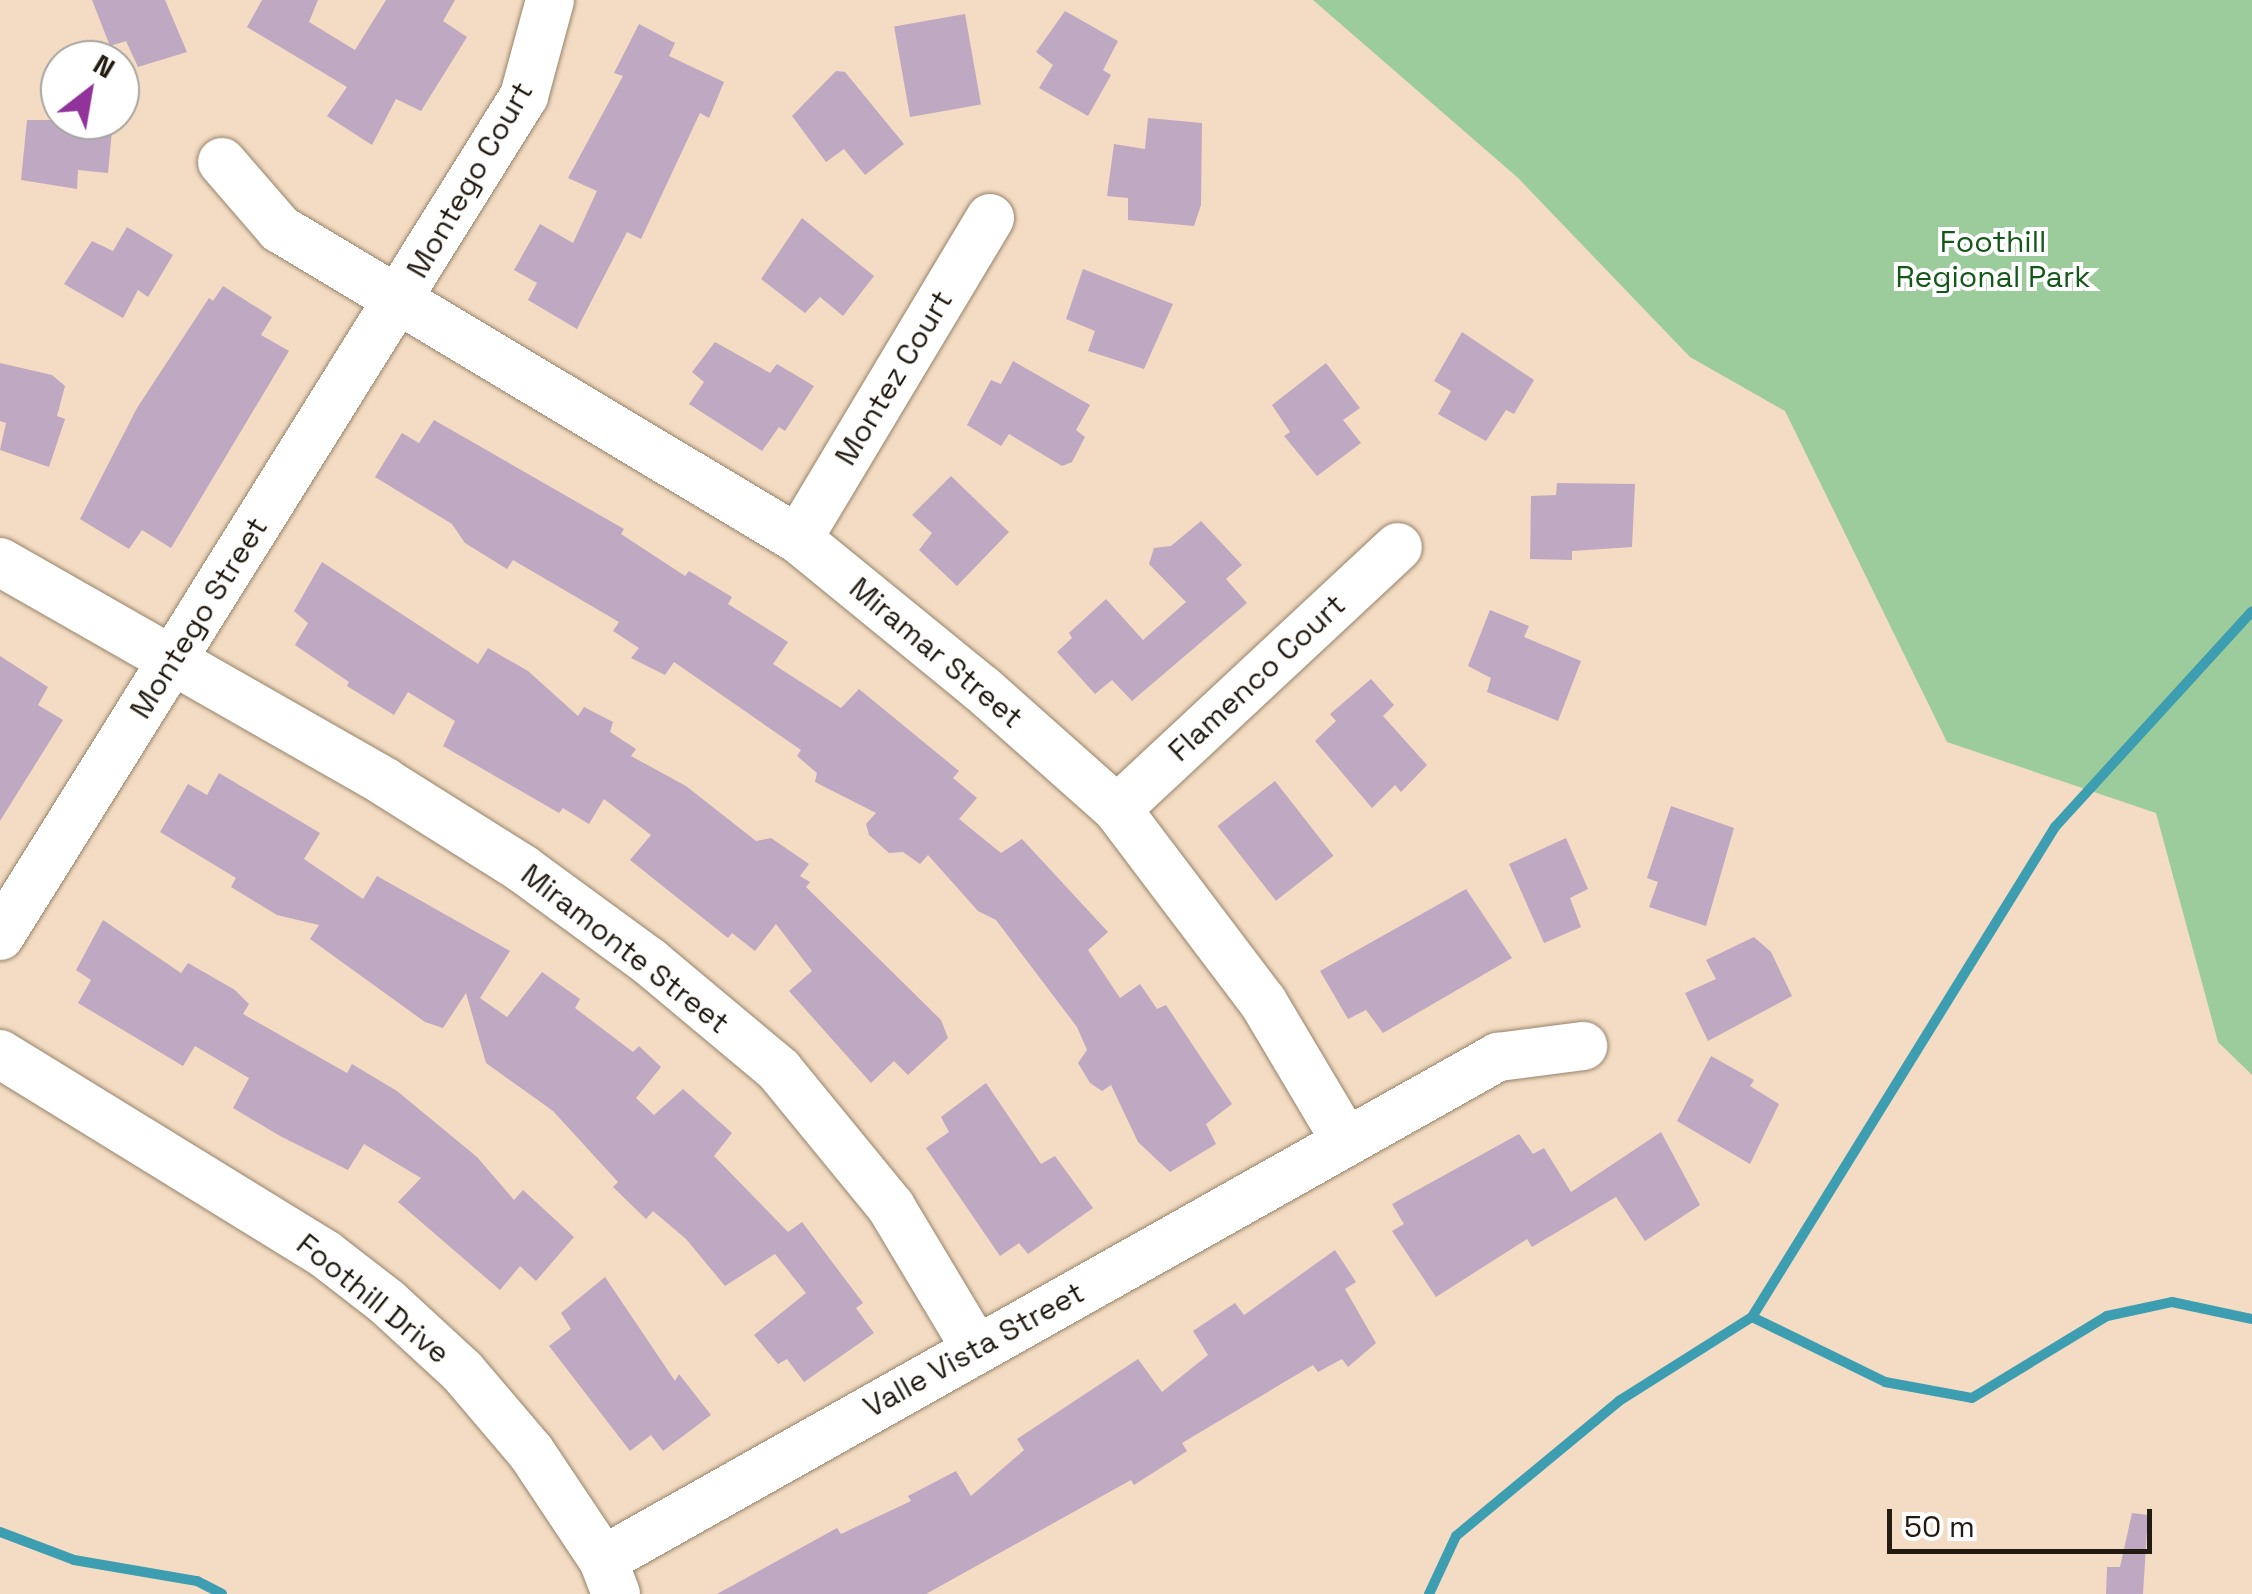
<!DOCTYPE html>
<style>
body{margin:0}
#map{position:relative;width:2252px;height:1594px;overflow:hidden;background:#f3dcc3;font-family:"Space Grotesk",sans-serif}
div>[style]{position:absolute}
.green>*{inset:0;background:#9dcc9c}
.stream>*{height:10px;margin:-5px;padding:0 5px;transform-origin:5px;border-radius:5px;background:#3d9eb1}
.building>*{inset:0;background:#bfa8c1;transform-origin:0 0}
.roads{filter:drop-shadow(0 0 2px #97826a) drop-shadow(0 0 2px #97826a)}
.minor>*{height:48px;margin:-24px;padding:0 24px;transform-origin:24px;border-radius:24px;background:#fff}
span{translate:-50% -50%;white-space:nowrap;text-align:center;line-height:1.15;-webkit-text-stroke:8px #fff;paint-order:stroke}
.street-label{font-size:30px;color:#231b11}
.park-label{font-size:30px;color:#145819}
.north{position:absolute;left:40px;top:40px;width:100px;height:100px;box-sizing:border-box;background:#fff;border:2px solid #a7a4a0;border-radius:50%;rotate:31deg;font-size:28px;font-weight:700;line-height:40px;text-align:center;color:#231b11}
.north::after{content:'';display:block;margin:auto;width:35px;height:45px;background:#92339b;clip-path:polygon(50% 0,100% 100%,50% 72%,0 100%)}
.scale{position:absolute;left:1887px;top:1509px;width:265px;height:45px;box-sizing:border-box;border:5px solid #231b11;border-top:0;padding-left:12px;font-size:30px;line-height:35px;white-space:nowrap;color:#231b11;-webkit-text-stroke:8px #fff;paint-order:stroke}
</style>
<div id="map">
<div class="green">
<div style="clip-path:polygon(1313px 0,2252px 0,2252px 1075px,2218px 1042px,2156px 813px,1947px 742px,1785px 411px,1690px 357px,1517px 177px)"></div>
</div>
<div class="stream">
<div style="left:1752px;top:1317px;width:148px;rotate:26deg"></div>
<div style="left:1885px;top:1382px;width:88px;rotate:10.4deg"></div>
<div style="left:1972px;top:1398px;width:158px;rotate:-31.3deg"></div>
<div style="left:2107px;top:1316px;width:66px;rotate:-12.2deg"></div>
<div style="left:2172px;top:1302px;width:82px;rotate:12deg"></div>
<div style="left:0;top:1532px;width:79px;rotate:20.7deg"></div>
<div style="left:74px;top:1560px;width:125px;rotate:9.7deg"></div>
<div style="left:197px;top:1581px;width:28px;rotate:27deg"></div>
<div style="left:1429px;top:1594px;width:64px;rotate:-65deg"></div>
<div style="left:1456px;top:1536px;width:212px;rotate:-39.6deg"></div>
<div style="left:1619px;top:1401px;width:157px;rotate:-32.3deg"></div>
<div style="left:1752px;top:1317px;width:576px;rotate:-58.27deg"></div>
<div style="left:2055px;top:827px;width:292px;rotate:-47.6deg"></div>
</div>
<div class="building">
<div style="clip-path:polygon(92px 0,165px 0,187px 52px,138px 67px,126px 41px,110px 46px)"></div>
<div style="clip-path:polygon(262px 0,318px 0,309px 22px,355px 50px,386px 0,455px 0,443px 21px,467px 37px,421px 111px,396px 99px,372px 145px,327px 116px,347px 87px,247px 27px)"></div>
<div style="clip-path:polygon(1065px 11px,1118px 41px,1103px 70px,1111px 75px,1088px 116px,1039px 88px,1053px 65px,1036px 52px)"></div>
<div style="left:965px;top:14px;width:92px;height:72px;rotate:80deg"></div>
<div style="clip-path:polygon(639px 24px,675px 43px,669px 56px,724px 82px,709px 118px,700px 113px,641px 239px,627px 232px,577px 329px,528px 300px,537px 283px,514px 270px,540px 224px,573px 243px,597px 191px,568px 178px,623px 76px,614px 73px)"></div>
<div style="clip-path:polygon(836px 71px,845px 72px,904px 144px,865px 175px,844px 149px,826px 162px,792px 116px)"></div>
<div style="clip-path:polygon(1148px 118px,1202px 123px,1201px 205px,1194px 226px,1128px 220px,1128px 198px,1107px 196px,1114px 144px,1145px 149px)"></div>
<div style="clip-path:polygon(27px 120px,113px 120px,108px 173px,78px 170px,77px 189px,21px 180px)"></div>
<div style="clip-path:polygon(802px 218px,874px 276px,843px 316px,820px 297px,805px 313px,761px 279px)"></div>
<div style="clip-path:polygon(127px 227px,173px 255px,148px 297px,138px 290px,123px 318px,64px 284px,92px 241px,113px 251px)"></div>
<div style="clip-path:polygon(1083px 269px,1173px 304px,1144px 369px,1088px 351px,1095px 331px,1066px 319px)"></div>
<div style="clip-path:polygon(223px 286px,272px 317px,261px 335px,289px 351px,171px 548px,142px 530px,129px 549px,80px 519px,137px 408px,209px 298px,213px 301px)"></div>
<div style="clip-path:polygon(1462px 332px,1534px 380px,1514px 414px,1506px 410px,1486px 441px,1438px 414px,1451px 391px,1434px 381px)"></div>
<div style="clip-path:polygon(715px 342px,770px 373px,777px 364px,814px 386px,785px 431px,779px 427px,762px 451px,689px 404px,704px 382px,692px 372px)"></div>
<div style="clip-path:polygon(1013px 361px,1090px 405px,1076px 430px,1085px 437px,1072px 462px,1062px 466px,1009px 434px,1001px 446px,967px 425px,991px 380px,1001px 384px)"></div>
<div style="clip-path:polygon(0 363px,52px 375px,65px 386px,57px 416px,65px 419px,49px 467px,0 450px,6px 423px,0 421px)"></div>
<div style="clip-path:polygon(1326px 363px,1360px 408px,1343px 420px,1361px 443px,1317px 476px,1284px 436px,1290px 432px,1272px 405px)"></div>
<div style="clip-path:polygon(434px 420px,624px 529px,621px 534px,685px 576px,689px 571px,732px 597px,728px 604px,788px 642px,773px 664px,841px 708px,859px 689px,959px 771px,953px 778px,977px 798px,959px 819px,1001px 853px,1022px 839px,1108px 932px,1088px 950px,1120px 998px,1140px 984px,1157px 1009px,1166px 1005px,1232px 1104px,1206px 1124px,1216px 1144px,1170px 1172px,1138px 1142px,1111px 1085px,1102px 1091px,1090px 1083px,1078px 1063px,1087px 1050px,1077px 1027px,996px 920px,978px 911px,928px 855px,920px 864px,903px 852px,889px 853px,869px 835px,866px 824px,876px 813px,815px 782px,817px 773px,797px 756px,801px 750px,674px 662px,665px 675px,631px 658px,639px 648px,613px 631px,619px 622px,513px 560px,507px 569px,465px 543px,452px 524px,375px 477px,402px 433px,419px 443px)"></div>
<div style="clip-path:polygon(951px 476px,1009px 532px,957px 586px,919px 550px,932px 533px,912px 515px)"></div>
<div style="clip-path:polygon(1557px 483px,1635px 484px,1632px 547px,1572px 551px,1572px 560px,1530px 559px,1531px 496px,1556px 495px)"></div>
<div style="clip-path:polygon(1201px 521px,1242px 565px,1226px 579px,1247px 603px,1132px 701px,1112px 680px,1095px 694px,1057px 652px,1072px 638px,1069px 633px,1106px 599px,1143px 640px,1186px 602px,1149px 564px,1154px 548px,1171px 546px)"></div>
<div style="clip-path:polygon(322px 562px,478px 664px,488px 648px,528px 671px,578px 716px,584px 707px,613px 722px,610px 732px,636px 749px,631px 756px,686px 786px,756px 841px,771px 838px,809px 864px,800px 876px,810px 882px,806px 887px,941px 1020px,948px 1038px,908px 1075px,894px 1061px,871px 1083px,789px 991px,812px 971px,776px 924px,755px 951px,732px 933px,728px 938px,630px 860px,651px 835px,604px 799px,589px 824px,563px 808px,559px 813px,443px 746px,455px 721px,408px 692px,394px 715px,347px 686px,349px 682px,295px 645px,308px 623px,294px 611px)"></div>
<div style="clip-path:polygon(1490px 610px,1529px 626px,1524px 637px,1581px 661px,1558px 721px,1487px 692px,1491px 678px,1468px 666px)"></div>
<div style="clip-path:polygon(0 656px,48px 687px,38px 705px,63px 720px,0 821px)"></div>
<div style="clip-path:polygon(1371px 679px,1394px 705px,1383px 716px,1427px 765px,1401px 792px,1395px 785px,1372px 808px,1315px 741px,1336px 721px,1330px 714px)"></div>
<div style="clip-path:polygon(219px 773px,320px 833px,304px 859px,363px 899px,377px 876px,510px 951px,480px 998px,507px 1017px,542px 972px,580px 999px,575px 1008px,633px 1052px,639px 1046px,661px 1067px,636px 1098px,654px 1115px,683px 1089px,732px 1133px,714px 1156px,788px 1232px,802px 1222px,863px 1303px,856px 1308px,874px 1333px,804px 1382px,787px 1359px,778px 1364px,754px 1335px,806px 1293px,775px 1254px,725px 1286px,686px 1239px,653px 1211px,646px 1219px,613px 1187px,618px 1182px,553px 1111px,486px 1063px,466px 993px,443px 1028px,425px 1022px,310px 939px,319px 925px,277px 915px,231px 887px,236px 878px,160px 832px,188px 784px,207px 795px)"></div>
<div style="left:1275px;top:781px;width:95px;height:73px;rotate:52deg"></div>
<div style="clip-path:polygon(1671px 806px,1734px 828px,1706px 926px,1649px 907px,1658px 882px,1647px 878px)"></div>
<div style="clip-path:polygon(1566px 838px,1588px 889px,1570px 898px,1581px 927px,1544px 943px,1509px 864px)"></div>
<div style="clip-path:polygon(1466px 889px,1512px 958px,1383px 1033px,1366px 1010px,1348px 1019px,1320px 971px)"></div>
<div style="clip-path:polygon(103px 920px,181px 973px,188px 963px,235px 990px,249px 1004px,243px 1014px,347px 1073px,352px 1064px,397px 1091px,477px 1157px,514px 1200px,523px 1190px,574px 1237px,536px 1281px,520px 1266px,500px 1290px,398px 1202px,421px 1178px,364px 1144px,348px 1170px,280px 1136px,233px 1108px,249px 1078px,195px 1046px,183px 1066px,78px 1003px,91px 980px,76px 970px)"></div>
<div style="clip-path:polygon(1754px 937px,1771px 952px,1792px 996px,1708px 1041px,1685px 993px,1716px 979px,1706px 960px)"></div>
<div style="clip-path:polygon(1711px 1056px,1754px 1080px,1750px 1086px,1779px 1104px,1750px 1164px,1677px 1121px)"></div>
<div style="clip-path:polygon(986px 1083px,1041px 1164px,1055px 1156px,1093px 1208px,1028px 1254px,1019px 1243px,1000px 1256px,926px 1148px,949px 1132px,941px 1117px)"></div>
<div style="clip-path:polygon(1661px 1132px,1700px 1205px,1645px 1241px,1616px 1197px,1532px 1247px,1527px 1239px,1436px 1297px,1392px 1231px,1404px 1224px,1392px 1204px,1519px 1134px,1533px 1154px,1544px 1148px,1571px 1192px)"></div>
<div style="clip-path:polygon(1335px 1250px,1356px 1282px,1345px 1289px,1376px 1343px,1348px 1367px,1342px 1359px,1318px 1372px,1313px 1365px,1182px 1443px,1187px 1451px,1134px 1485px,1131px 1480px,926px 1594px,717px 1594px,837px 1528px,841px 1534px,911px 1501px,908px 1496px,956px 1471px,971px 1496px,1024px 1450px,1017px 1439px,1138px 1359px,1162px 1392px,1208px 1355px,1193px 1331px,1235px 1303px,1244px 1315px)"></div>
<div style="clip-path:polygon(605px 1277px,675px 1381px,679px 1374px,711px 1415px,663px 1451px,651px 1435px,630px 1451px,549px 1346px,571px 1329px,561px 1313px)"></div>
<div style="clip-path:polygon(2132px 1513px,2148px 1515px,2143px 1594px,2106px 1594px,2107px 1567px,2120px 1567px)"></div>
</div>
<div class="roads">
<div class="minor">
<div style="left:222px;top:162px;width:89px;rotate:49.1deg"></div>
<div style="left:280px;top:229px;width:604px;rotate:30.9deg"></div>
<div style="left:798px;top:539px;width:237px;rotate:39.2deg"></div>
<div style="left:982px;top:689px;width:181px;rotate:41.6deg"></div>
<div style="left:1117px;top:809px;width:242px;rotate:52.9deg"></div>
<div style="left:1263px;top:1002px;width:161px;rotate:59.3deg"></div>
<div style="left:798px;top:539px;width:374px;rotate:-59.1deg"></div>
<div style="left:0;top:562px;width:443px;rotate:29.7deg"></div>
<div style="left:385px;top:782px;width:163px;rotate:32.2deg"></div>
<div style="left:523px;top:869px;width:157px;rotate:36.2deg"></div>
<div style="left:650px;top:962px;width:168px;rotate:39.9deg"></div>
<div style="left:779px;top:1070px;width:177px;rotate:50.7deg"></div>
<div style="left:891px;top:1207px;width:165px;rotate:59.1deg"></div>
<div style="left:1117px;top:809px;width:384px;rotate:-43deg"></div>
<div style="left:0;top:936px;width:990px;rotate:-58.04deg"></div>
<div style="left:524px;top:96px;width:99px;rotate:-74.8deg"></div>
<div style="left:0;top:1054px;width:382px;rotate:31.6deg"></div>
<div style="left:325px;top:1254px;width:78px;rotate:37.7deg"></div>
<div style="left:387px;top:1302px;width:102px;rotate:42.6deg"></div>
<div style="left:462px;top:1371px;width:106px;rotate:49.6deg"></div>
<div style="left:531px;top:1452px;width:130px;rotate:56.3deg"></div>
<div style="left:603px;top:1560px;width:36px;rotate:69deg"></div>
<div style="left:603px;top:1560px;width:1027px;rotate:-29.34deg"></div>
<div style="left:1498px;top:1057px;width:86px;rotate:-7.4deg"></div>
</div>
</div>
<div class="street-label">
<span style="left:470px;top:180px;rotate:-60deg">Montego Court</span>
<span style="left:894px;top:378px;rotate:-59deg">Montez Court</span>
<span style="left:199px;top:618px;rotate:-58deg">Montego Street</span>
<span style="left:936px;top:653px;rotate:40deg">Miramar Street</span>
<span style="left:1257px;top:678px;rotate:-43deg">Flamenco Court</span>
<span style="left:625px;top:949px;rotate:38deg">Miramonte Street</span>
<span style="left:373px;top:1299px;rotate:39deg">Foothill Drive</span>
<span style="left:974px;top:1350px;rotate:-29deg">Valle Vista Street</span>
</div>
<div class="park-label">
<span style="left:1993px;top:259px">Foothill<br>Regional Park</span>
</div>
<div class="north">N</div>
<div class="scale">50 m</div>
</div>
